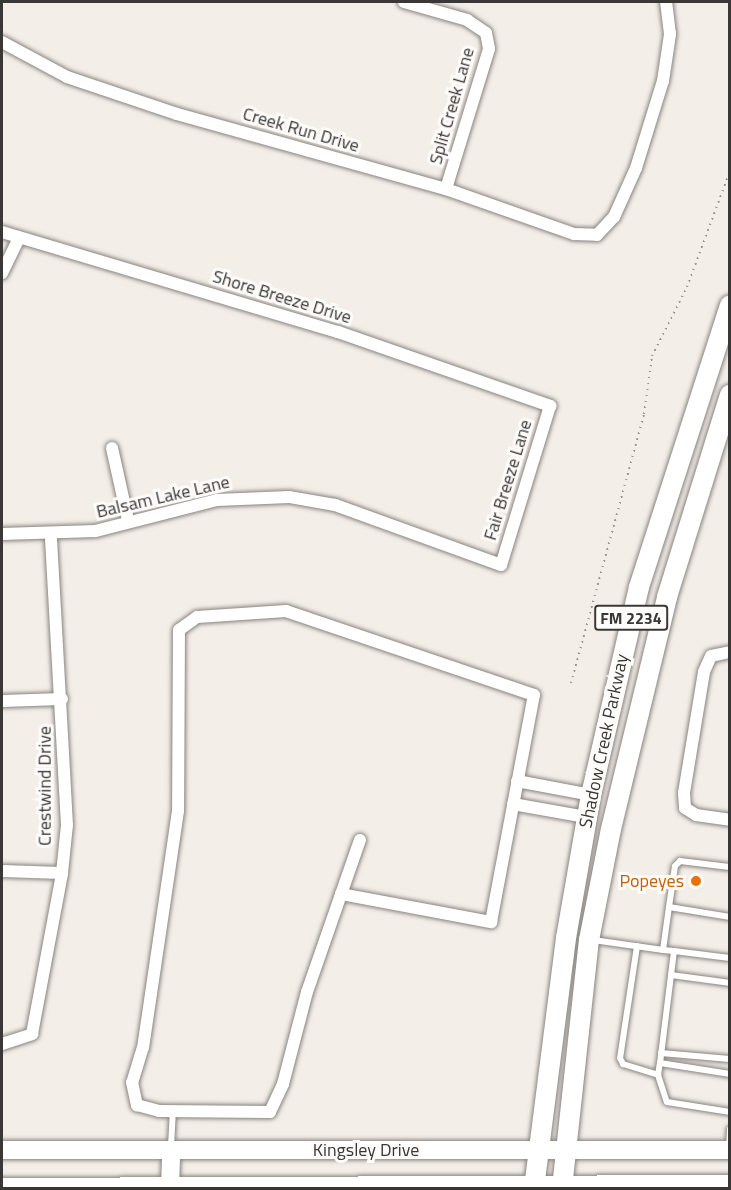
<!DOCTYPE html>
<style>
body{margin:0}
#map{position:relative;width:731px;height:1190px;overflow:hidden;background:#f4eee9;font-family:"Titillium Web",sans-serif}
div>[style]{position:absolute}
.path>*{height:2px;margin-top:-1px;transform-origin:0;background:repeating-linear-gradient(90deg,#9a9693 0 1.5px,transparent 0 6px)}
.roads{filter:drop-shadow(0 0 2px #89847f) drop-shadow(0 0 2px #89847f)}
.lane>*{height:6px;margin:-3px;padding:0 3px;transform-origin:3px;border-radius:3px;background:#fff}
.street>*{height:12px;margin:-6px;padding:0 6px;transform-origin:6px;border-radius:6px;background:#fff}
.secondary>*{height:18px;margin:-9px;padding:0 9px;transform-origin:9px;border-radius:9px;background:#fff}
.primary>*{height:20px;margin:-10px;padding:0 10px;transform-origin:10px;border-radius:10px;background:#fff}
.dots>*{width:16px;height:16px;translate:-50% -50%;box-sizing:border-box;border:3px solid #fefcfa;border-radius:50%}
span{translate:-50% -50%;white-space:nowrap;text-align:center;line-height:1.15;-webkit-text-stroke:6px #fefcfa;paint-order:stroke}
.shield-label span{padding:2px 4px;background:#fefcfa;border:2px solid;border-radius:4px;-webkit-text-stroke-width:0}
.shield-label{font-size:16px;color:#3a3836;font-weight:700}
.street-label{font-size:18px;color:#3a3836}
.food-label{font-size:18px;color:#c56008}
.right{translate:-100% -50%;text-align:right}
.frame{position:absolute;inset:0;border:3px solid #3a3836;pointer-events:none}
</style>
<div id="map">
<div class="path">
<div style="left:571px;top:683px;width:279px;rotate:-74.8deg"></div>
<div style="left:644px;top:414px;width:59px;rotate:-82.1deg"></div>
<div style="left:652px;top:356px;width:77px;rotate:-63.1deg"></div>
<div style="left:687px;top:287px;width:124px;rotate:-69.7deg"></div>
</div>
<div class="roads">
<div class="lane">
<div style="left:669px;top:907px;width:41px;rotate:-81.7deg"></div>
<div style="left:675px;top:866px;width:7px;rotate:-45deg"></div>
<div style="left:680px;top:861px;width:50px;rotate:6.8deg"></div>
<div style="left:593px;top:940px;width:71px;rotate:8.1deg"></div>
<div style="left:663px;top:950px;width:43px;rotate:-82.1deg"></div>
<div style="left:669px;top:907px;width:62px;rotate:9.3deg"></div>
<div style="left:637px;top:946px;width:113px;rotate:98.6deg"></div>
<div style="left:620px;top:1058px;width:7px;rotate:63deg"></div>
<div style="left:623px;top:1064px;width:37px;rotate:17deg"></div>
<div style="left:658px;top:1075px;width:12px;rotate:-81deg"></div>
<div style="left:663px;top:950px;width:11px;rotate:5deg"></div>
<div style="left:674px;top:951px;width:113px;rotate:97.1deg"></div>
<div style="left:660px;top:1063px;width:71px;rotate:8.9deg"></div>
<div style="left:674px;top:951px;width:56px;rotate:7.1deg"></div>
<div style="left:671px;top:975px;width:60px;rotate:7.7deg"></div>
<div style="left:661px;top:1053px;width:69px;rotate:5deg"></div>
<div style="left:658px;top:1075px;width:28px;rotate:72deg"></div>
<div style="left:667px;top:1102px;width:64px;rotate:9deg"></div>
<div style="left:171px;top:1147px;width:35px;rotate:-87deg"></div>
<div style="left:729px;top:1149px;width:20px;rotate:-87deg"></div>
</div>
<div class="street">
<div style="left:404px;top:2px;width:66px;rotate:15.9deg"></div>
<div style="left:467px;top:20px;width:23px;rotate:34deg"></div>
<div style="left:486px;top:33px;width:16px;rotate:79deg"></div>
<div style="left:489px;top:49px;width:146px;rotate:107.1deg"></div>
<div style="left:2px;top:42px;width:74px;rotate:28.3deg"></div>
<div style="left:67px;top:77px;width:116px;rotate:18.6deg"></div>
<div style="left:177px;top:114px;width:279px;rotate:15.6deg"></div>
<div style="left:446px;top:189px;width:136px;rotate:19.4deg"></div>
<div style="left:574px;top:234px;width:23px;rotate:2deg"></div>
<div style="left:597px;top:235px;width:25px;rotate:-47deg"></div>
<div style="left:614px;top:217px;width:54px;rotate:-65.8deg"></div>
<div style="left:636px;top:168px;width:91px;rotate:-72.8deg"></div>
<div style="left:663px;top:81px;width:48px;rotate:-81.5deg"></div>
<div style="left:670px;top:34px;width:32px;rotate:-97deg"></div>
<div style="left:2px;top:232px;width:351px;rotate:16.6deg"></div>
<div style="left:338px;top:332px;width:225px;rotate:19.2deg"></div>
<div style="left:550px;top:406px;width:166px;rotate:107.1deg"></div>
<div style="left:501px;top:565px;width:177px;rotate:-160.1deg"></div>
<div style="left:335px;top:505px;width:47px;rotate:-170.1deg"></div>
<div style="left:289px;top:497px;width:72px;rotate:177.6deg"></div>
<div style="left:217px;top:500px;width:126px;rotate:165.7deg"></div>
<div style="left:95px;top:531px;width:93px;rotate:178.2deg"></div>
<div style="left:2px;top:273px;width:39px;rotate:-64deg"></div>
<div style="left:112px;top:448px;width:74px;rotate:77.5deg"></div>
<div style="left:730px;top:652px;width:19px;rotate:168deg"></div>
<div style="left:711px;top:656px;width:17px;rotate:114deg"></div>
<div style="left:704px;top:672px;width:123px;rotate:99.4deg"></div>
<div style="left:684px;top:793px;width:15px;rotate:86deg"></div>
<div style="left:685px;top:808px;width:13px;rotate:32deg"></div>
<div style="left:696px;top:815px;width:34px;rotate:8deg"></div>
<div style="left:2px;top:701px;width:60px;rotate:-1.9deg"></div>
<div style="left:517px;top:781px;width:75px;rotate:10.7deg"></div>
<div style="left:513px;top:804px;width:74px;rotate:10.1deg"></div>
<div style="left:2px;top:871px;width:60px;rotate:1.9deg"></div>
<div style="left:341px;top:894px;width:153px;rotate:10.6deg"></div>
<div style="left:491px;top:922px;width:231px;rotate:-79.3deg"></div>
<div style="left:534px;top:695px;width:262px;rotate:-161.3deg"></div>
<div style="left:286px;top:611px;width:89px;rotate:176.1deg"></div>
<div style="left:197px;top:617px;width:22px;rotate:144deg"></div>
<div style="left:179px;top:630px;width:181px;rotate:90.3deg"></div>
<div style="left:178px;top:811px;width:239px;rotate:98.4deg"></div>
<div style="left:143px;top:1047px;width:37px;rotate:107deg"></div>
<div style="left:132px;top:1082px;width:24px;rotate:78deg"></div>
<div style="left:137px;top:1105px;width:23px;rotate:15deg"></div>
<div style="left:159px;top:1111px;width:111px;rotate:0.5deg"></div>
<div style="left:270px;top:1112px;width:31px;rotate:-65deg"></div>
<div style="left:283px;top:1084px;width:95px;rotate:-75.4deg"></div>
<div style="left:307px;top:992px;width:161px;rotate:-70.8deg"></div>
<div style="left:2px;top:1044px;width:32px;rotate:-18deg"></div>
<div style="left:32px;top:1034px;width:164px;rotate:-79.4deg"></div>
<div style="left:62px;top:873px;width:48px;rotate:-84.1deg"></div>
<div style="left:67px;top:825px;width:289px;rotate:-93.2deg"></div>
</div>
<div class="secondary">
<div style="left:2px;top:1150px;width:728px"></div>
<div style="left:2px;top:1187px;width:728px;rotate:-0.24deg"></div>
<div style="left:170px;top:1187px;width:37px;rotate:-88deg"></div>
</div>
<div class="primary">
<div style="left:534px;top:1188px;width:252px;rotate:-82.7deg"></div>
<div style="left:566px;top:938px;width:145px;rotate:-80.1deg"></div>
<div style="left:591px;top:795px;width:213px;rotate:-77deg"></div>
<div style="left:639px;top:587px;width:296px;rotate:-72.1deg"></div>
<div style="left:562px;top:1188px;width:249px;rotate:-83.8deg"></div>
<div style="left:589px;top:940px;width:113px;rotate:-78.8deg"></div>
<div style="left:611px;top:829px;width:239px;rotate:-76.4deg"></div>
<div style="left:667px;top:597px;width:212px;rotate:-72.7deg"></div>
</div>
</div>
<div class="dots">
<div style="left:696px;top:881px;background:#e8710a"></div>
</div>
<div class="shield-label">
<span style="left:631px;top:618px">FM 2234</span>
</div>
<div class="street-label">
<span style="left:452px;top:106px;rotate:-74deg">Split Creek Lane</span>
<span style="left:301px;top:130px;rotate:16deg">Creek Run Drive</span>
<span style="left:282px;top:297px;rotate:17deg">Shore Breeze Drive</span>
<span style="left:508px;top:480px;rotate:-73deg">Fair Breeze Lane</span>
<span style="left:163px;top:497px;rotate:-13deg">Balsam Lake Lane</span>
<span style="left:604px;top:741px;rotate:-78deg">Shadow Creek Parkway</span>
<span style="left:45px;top:786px;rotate:-90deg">Crestwind Drive</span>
<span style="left:366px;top:1150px">Kingsley Drive</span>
</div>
<div class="food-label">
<span class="right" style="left:684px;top:881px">Popeyes</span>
</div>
<div class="frame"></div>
</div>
